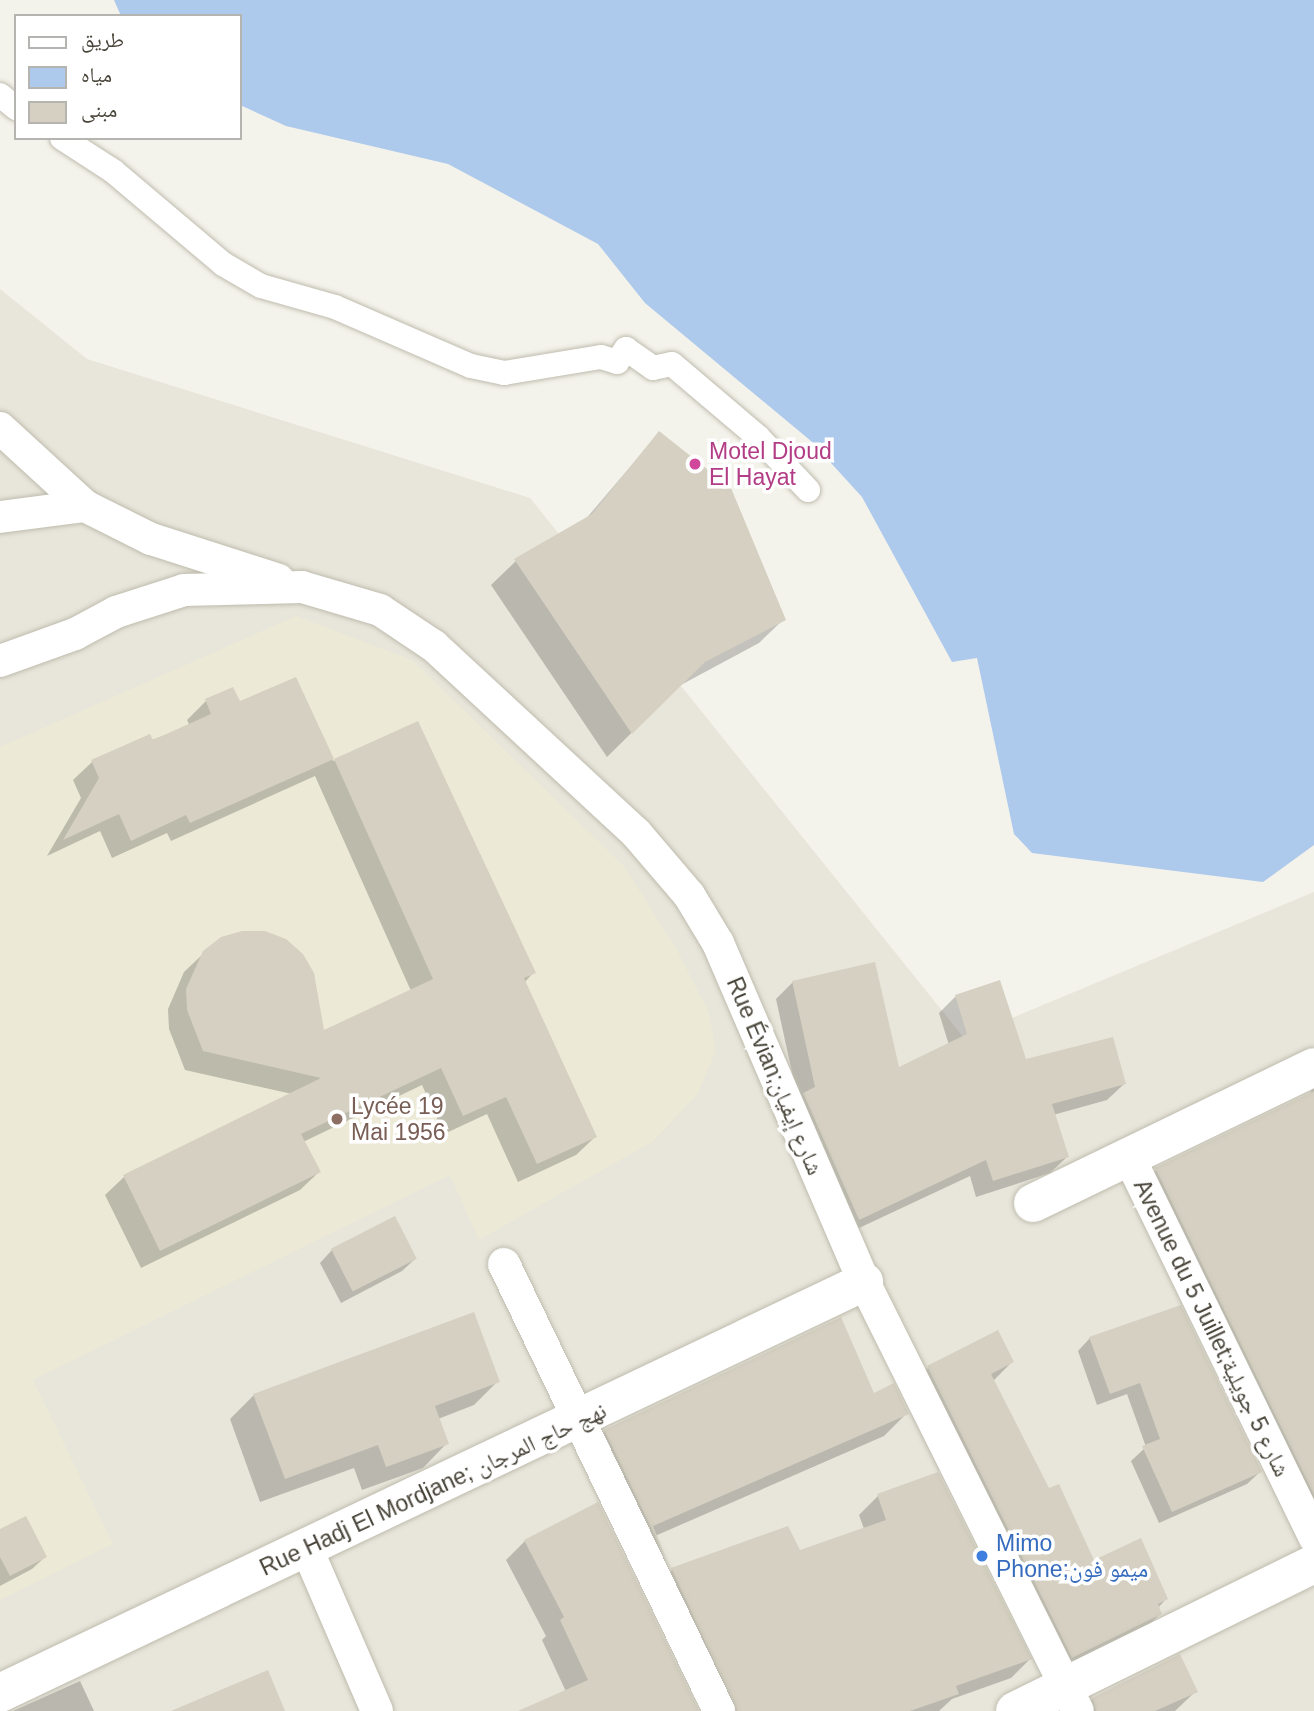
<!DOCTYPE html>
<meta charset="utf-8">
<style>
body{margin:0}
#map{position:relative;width:1314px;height:1711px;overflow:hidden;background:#f4f3eb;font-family:Helvetica,"Noto Naskh Arabic",sans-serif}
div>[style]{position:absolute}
.residential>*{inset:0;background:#e8e5da}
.education>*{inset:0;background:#ece9d6}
.water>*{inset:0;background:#adc9ec}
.shadow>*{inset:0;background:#0003}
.building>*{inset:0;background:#d5d0c1;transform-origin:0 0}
.roads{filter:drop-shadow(0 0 2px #bfbcae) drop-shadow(0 0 2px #bfbcae)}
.pedestrian>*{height:24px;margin:-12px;padding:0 12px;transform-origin:12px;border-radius:12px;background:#fff}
.minor>*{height:32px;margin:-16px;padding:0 16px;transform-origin:16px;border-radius:16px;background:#fff}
.tertiary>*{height:38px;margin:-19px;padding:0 19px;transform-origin:19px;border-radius:19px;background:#fff}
.dots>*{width:19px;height:19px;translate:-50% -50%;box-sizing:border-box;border:4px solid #fff;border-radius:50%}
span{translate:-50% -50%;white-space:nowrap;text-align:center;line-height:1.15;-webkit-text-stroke:7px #fff;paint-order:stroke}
.hotel-label{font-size:23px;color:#b23c85}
.left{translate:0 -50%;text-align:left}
.street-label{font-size:23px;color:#484439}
.education-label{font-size:23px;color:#785e54}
.shop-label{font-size:23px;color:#366cbe}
.legend{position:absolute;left:14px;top:14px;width:228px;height:126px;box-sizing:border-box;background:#fff;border:2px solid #b6b4b0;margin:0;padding:9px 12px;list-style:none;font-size:21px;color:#484439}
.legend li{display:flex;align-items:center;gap:14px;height:35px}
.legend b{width:35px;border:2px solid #b6b4b0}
</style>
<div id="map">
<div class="residential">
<div style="clip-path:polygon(0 289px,87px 359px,530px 498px,964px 1038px,1314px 892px,1314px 1711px,0 1711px)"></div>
</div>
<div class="education">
<div style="clip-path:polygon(296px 616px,412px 660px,624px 866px,676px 948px,708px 1011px,716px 1051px,697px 1095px,652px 1142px,479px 1240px,450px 1175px,33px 1380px,113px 1544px,0 1600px,0 747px)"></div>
</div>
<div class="water">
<div style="clip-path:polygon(114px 0,1314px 0,1314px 845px,1263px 882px,1032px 853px,1014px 834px,977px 658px,952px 662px,862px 497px,811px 441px,645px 303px,598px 244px,448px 164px,286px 126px,240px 105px,240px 16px,121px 16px)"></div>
</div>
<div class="shadow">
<div style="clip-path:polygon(659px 433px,784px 619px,759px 643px,679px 686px,607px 757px,491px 585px,516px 561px,584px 521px)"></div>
<div style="clip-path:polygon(296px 679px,333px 761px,417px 724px,534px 972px,524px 983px,595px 1137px,576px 1155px,518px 1182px,487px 1114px,444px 1134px,422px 1085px,303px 1142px,319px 1172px,300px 1190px,141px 1268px,105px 1195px,124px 1177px,292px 1094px,185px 1070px,169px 1029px,168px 1009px,184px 972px,204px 953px,323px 1033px,411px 991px,315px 776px,171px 841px,167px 833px,112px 858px,100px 831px,47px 856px,81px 798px,73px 780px,92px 762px,190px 726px,187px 720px,206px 701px,240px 704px)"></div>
<div style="clip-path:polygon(793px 982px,898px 1070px,949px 1045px,939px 1013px,956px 996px,1024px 1061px,1124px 1084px,1107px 1100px,1053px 1115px,1067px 1157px,1050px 1173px,976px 1197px,970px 1176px,842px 1236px,798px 1100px,776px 999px)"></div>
<div style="clip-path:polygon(1314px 1080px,1314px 1537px,1133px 1193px,1156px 1170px,1310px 1095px)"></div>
<div style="clip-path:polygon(332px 1250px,415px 1259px,402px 1271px,341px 1303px,320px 1263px)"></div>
<div style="clip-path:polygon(997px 1332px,1012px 1362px,993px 1381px,1049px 1491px,1093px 1562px,1166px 1599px,1158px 1608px,1160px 1614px,1142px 1632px,1053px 1676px,909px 1386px,928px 1368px)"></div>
<div style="clip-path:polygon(1090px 1338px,1260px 1472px,1247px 1484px,1159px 1523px,1131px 1461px,1146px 1447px,1127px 1394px,1097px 1405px,1078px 1351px)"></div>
<div style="clip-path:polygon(498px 1381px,474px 1405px,438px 1419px,447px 1443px,423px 1468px,362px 1490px,354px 1468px,260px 1502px,230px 1419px,254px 1395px)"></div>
<div style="clip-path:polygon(873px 1395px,907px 1413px,884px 1436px,655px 1536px,665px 1560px,644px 1581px,583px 1454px,605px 1431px)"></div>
<div style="clip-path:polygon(878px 1496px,1030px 1659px,1011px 1678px,952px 1699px,939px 1711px,711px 1711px,653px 1589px,672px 1570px,787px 1528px,799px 1553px,864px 1529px,859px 1515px)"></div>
<div style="clip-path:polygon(0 1531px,45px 1557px,32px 1569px,0 1586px)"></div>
<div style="clip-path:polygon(525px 1541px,697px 1711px,575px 1711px,542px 1640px,546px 1636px,506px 1560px)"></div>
<div style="clip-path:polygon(80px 1681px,94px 1711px,13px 1711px)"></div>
<div style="clip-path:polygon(1195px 1692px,1175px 1711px,1081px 1711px,1093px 1699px)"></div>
</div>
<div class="building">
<div style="clip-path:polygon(659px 431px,731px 488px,786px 620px,705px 662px,632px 734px,514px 559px,592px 514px)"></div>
<div style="clip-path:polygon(296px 677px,334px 759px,418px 721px,536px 973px,524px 978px,597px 1137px,537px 1164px,506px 1097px,463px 1116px,441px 1068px,301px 1134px,321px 1172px,160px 1251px,123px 1175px,321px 1078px,203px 1051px,187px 1010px,186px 989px,203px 951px,221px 937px,242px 931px,265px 931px,286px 939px,303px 954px,314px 973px,324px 1030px,433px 979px,334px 759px,190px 823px,186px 815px,131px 841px,119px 814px,63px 840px,99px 778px,91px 760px,150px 734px,153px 740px,211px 714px,205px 699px,233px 687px,240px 701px)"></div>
<div style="clip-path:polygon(875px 962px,899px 1067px,967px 1034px,955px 995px,1000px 980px,1026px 1059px,1113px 1037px,1126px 1084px,1052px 1104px,1069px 1157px,993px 1181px,986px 1160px,859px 1220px,803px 1093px,815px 1087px,792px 981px)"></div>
<div style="clip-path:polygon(1314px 1091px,1314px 1495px,1155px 1168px)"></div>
<div style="left:395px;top:1216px;width:48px;height:72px;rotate:63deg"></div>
<div style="clip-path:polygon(1181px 1305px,1262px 1472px,1172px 1512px,1142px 1446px,1160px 1439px,1140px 1383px,1110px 1394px,1089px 1337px)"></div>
<div style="clip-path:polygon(474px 1312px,500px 1382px,435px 1406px,449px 1444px,386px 1467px,378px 1445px,285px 1479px,253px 1394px)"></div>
<div style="clip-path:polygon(841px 1317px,874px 1393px,894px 1383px,909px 1414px,653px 1526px,667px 1561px,604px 1430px)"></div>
<div style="clip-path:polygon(998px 1330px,1014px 1362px,991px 1374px,1049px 1488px,1059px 1484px,1094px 1560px,1141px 1538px,1168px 1599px,1158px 1604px,1162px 1614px,1072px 1658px,927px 1366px)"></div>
<div style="clip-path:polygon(938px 1472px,1032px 1659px,956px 1686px,959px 1694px,910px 1711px,737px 1711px,671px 1568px,788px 1526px,800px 1550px,886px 1520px,877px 1494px)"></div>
<div style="clip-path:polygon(598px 1502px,699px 1711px,518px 1711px,588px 1680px,560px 1620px,564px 1617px,524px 1540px)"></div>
<div style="clip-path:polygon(26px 1516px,47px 1557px,10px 1576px,0 1557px,0 1529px)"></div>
<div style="clip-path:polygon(1180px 1654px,1198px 1692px,1155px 1711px,1096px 1711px,1092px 1698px)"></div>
<div style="clip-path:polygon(268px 1670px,285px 1711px,171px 1711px)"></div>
</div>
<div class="roads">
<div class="pedestrian">
<div style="left:0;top:95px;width:21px;rotate:39deg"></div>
<div style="left:62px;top:138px;width:61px;rotate:32.9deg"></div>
<div style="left:113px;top:171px;width:144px;rotate:40.2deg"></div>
<div style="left:223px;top:264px;width:44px;rotate:30.1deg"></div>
<div style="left:261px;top:286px;width:77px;rotate:15.8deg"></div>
<div style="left:335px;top:307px;width:148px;rotate:23.5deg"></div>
<div style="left:471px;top:366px;width:34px;rotate:12deg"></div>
<div style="left:504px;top:373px;width:98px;rotate:-9.4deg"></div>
<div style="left:601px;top:357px;width:17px;rotate:17deg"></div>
<div style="left:617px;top:362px;width:16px;rotate:-55deg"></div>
<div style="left:626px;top:349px;width:33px;rotate:35deg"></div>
<div style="left:653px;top:368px;width:19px;rotate:-12deg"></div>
<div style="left:672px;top:364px;width:113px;rotate:40.3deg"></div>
<div style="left:758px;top:437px;width:73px;rotate:46.7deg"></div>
</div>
<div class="minor">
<div style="left:0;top:428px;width:115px;rotate:42.5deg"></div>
<div style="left:85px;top:506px;width:74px;rotate:26.6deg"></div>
<div style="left:151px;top:539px;width:134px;rotate:17.8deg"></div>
<div style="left:0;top:517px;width:86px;rotate:-7.4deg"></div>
<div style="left:0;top:661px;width:80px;rotate:-19.8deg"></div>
<div style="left:75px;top:634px;width:47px;rotate:-28.2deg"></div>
<div style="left:116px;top:612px;width:71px;rotate:-17.9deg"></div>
<div style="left:184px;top:590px;width:118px;rotate:-1.5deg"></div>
<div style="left:302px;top:587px;width:81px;rotate:16.4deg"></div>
<div style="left:380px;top:610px;width:65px;rotate:33.7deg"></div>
<div style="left:434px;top:646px;width:275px;rotate:42.8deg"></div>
<div style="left:636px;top:833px;width:82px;rotate:49.5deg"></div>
<div style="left:689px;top:895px;width:56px;rotate:58.9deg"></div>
<div style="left:718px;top:943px;width:369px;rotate:66.7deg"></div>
<div style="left:864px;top:1282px;width:479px;rotate:63.5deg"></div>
<div style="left:1129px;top:1157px;width:423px;rotate:64deg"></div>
<div style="left:504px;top:1264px;width:496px;rotate:64.3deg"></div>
<div style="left:307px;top:1549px;width:176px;rotate:66.6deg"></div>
</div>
<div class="tertiary">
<div style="left:1033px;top:1203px;width:312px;rotate:-25.8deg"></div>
<div style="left:0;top:1693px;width:957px;rotate:-25.44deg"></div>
<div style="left:1015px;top:1711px;width:333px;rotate:-26.2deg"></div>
</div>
</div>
<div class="dots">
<div style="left:695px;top:464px;background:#d1479c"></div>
<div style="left:337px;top:1119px;background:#8d6e63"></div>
<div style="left:982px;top:1556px;background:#3f7fe0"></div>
</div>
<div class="hotel-label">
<span class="left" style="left:709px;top:464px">Motel Djoud<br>El Hayat</span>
</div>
<div class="street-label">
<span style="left:775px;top:1076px;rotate:67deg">Rue Évian;شارع إيفيان</span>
<span style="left:1212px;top:1328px;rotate:64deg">Avenue du 5 Juillet;شارع 5 جويلية</span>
<span style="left:433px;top:1489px;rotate:-25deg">Rue Hadj El Mordjane; نهج حاج المرجان</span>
</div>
<div class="education-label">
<span class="left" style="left:351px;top:1119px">Lycée 19<br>Mai 1956</span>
</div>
<div class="shop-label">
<span class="left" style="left:996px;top:1556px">Mimo<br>Phone;ميمو فون</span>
</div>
<ul class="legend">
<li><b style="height:9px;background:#fff"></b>طريق</li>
<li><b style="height:19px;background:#adc9ec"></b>مياه</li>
<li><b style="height:19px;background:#d5d0c1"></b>مبنى</li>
</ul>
</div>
